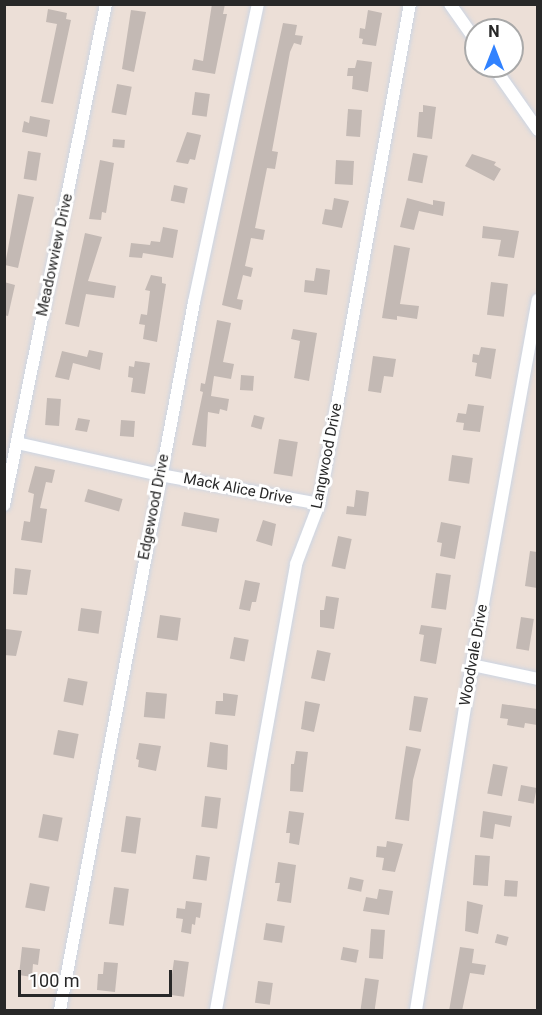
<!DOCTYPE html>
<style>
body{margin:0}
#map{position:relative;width:542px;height:1015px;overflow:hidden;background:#ecdfd7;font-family:Roboto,sans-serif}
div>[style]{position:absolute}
.building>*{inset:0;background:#c3b9b4;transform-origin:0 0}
.roads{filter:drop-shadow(0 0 2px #ccd5e3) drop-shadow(0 0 2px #ccd5e3)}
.street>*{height:12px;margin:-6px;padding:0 6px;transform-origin:6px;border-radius:6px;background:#fff}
span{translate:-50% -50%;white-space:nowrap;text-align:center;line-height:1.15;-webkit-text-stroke:6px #fff;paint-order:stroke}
.street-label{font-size:15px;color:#282828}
.frame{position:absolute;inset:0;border:6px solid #282828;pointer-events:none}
.north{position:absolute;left:464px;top:18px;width:60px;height:60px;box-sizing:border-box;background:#fff;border:2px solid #a9a9a9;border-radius:50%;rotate:0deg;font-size:16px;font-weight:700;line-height:24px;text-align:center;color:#282828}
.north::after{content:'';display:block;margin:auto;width:21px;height:27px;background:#3182ff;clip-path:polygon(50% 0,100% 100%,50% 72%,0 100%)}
.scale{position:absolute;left:18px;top:970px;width:154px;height:27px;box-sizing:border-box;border:3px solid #282828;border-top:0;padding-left:8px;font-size:18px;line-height:21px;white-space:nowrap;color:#282828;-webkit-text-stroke:4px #fff;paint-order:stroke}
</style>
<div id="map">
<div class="building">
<div style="clip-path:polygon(212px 4px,225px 4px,223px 14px,227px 14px,215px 74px,192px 70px,194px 59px,203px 61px)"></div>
<div style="clip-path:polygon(48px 9px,67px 13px,66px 19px,71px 20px,53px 104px,41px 102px,57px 24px,46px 22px)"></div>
<div style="clip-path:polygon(131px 10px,146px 12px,134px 72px,122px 69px)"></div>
<div style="clip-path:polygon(368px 10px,382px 13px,376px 46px,362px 44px,363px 39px,359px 38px,360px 28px,365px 29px)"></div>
<div style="clip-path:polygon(283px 23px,297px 25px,295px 35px,303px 36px,301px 45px,294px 43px,290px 52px,272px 151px,278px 152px,275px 169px,267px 168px,255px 228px,265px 230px,263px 240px,251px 238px,245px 266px,253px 268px,251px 277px,243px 275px,237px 299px,243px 300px,241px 310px,222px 305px)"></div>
<div style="clip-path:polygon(357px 60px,372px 62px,368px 92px,352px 89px,353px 76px,347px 76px,348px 68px,355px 68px)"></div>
<div style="left:117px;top:84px;width:15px;height:29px;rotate:11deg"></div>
<div style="left:195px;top:92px;width:15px;height:23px;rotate:8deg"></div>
<div style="clip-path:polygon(423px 105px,436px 107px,432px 139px,417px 137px,419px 112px,423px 112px)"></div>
<div style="left:348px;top:109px;width:14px;height:27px;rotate:4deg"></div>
<div style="clip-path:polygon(30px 116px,50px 120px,47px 137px,22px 132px,24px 121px,29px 123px)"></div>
<div style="clip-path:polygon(187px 132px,201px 135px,195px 160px,190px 159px,188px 164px,176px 162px)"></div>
<div style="left:113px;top:139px;width:12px;height:8px;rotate:5deg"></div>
<div style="left:28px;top:151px;width:13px;height:28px;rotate:9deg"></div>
<div style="left:413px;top:153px;width:15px;height:28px;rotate:11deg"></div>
<div style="clip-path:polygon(472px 154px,496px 162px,494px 165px,501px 169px,494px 181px,465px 166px)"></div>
<div style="clip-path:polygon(100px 160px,114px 163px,106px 213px,102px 212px,101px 220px,89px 219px)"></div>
<div style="left:336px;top:160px;width:18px;height:24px;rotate:3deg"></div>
<div style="left:174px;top:185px;width:14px;height:16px;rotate:12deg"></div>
<div style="clip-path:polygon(18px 194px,34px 197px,18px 268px,5px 265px)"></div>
<div style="clip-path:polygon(334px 198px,349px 201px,342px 228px,322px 224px,325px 209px,332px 210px)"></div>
<div style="clip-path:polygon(407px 198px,433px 205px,433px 200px,445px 202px,443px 216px,419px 211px,414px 230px,400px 227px)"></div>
<div style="clip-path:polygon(483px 226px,519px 231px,514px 258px,498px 256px,501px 240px,482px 238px)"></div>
<div style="clip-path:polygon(163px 227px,178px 230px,173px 258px,143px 253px,142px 258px,129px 257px,131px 243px,150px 245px,151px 241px,160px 242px)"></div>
<div style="clip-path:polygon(85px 233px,102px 237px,88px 281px,116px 286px,114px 298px,86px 294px,79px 327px,65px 324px)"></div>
<div style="clip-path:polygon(394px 245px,410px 248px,400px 304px,419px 306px,417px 319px,397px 316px,397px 320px,382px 318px)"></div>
<div style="clip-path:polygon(316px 268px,330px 270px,327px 295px,304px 292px,305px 280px,314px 281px)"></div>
<div style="clip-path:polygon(151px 275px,162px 277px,162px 283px,166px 284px,157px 342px,143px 339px,145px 325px,139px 324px,141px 314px,147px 315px,150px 291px,145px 290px)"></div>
<div style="clip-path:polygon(4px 282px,15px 285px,8px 316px,4px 315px)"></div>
<div style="left:491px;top:282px;width:17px;height:33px;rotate:7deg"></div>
<div style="clip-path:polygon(217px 320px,231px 323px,223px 362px,234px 364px,231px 379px,214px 376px,211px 396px,229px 399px,227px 411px,220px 409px,219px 414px,208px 412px,206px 447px,192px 445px,203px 392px,200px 391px,201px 383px,205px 384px)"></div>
<div style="clip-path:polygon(293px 329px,317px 333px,309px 381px,294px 378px,300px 341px,291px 339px)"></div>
<div style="clip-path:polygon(481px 347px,496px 349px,491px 379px,475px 376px,477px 363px,472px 362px,473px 354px,479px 355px)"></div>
<div style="clip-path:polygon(89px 350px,103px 353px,100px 370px,73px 363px,69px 380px,55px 377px,62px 351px,87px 357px)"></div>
<div style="clip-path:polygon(373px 356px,396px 359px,393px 377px,384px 376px,381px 393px,368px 391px)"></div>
<div style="clip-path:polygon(135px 361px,150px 363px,145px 394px,131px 392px,133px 378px,128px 377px,129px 366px,134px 367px)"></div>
<div style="left:241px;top:375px;width:13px;height:15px;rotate:4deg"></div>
<div style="left:47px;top:398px;width:14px;height:27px;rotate:4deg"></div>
<div style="clip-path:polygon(468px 404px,484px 406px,480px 432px,463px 430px,464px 423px,456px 422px,458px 413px,466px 414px)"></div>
<div style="left:254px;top:415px;width:11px;height:12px;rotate:15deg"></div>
<div style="clip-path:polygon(78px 418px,90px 420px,87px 432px,75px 430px)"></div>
<div style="left:121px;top:420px;width:14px;height:16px;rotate:4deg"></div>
<div style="left:279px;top:439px;width:19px;height:35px;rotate:9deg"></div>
<div style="left:452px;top:455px;width:21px;height:26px;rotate:8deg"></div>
<div style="clip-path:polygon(35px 466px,55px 470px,52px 483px,46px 482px,40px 508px,47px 509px,42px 543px,21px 540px,24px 521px,30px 522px,34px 494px,28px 492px)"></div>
<div style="left:88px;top:489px;width:36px;height:13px;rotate:16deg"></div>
<div style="clip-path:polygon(356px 490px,369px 492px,366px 516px,346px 514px,347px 506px,354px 507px)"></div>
<div style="left:184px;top:512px;width:36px;height:14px;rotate:11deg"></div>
<div style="clip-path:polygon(263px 520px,276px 524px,272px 546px,256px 541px)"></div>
<div style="clip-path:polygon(441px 522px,461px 526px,455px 559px,440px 556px,442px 543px,437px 542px)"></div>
<div style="left:338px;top:536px;width:14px;height:31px;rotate:12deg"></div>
<div style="clip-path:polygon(530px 551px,537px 552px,537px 588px,525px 586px)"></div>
<div style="clip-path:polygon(15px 568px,31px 570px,27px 595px,13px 594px)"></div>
<div style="left:436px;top:573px;width:15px;height:35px;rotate:8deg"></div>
<div style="clip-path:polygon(245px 580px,260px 583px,256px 602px,252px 602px,250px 611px,239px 609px)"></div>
<div style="clip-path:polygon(326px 596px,339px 598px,334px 629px,320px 627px,320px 610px,324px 610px)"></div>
<div style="left:81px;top:608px;width:21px;height:23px;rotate:8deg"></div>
<div style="left:160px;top:615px;width:21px;height:23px;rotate:8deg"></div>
<div style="left:521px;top:617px;width:13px;height:32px;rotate:9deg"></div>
<div style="clip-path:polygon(421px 625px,442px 628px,436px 664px,420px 661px,424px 635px,419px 634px)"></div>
<div style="clip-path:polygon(6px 629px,22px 631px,16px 656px,4px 655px)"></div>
<div style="left:234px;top:637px;width:15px;height:22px;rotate:11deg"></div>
<div style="left:317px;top:650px;width:14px;height:29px;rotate:12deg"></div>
<div style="left:68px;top:678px;width:20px;height:24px;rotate:11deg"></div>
<div style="left:146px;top:692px;width:21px;height:25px;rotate:5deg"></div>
<div style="clip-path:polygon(223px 693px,238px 695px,235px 716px,215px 714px,216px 701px,223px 701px)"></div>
<div style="clip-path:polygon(414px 696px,428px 698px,421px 732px,409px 730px)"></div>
<div style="clip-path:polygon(305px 701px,320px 704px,314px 732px,301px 729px)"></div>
<div style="clip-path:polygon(502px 704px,537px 709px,537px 725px,525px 723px,524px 728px,507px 725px,508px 719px,500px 718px)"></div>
<div style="left:58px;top:730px;width:21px;height:25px;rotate:11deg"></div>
<div style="clip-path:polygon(210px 742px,228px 745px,227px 770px,207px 767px)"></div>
<div style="clip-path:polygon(139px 743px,161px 746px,156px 771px,138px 767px,139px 760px,136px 759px)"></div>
<div style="clip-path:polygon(406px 746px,421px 749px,413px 780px,409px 821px,395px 819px)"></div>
<div style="clip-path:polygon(296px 751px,308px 752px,303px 792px,290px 791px,291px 764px,294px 764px)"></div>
<div style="left:493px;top:764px;width:15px;height:30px;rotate:11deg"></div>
<div style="left:521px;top:785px;width:16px;height:16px;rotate:11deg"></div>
<div style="left:205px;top:796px;width:16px;height:31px;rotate:7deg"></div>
<div style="clip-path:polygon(289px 811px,304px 813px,299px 845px,289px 843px,290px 833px,286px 833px)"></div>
<div style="clip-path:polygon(483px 811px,512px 816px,510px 827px,495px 824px,493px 839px,480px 837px)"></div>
<div style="left:43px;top:814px;width:20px;height:24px;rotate:11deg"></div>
<div style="left:126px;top:816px;width:15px;height:36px;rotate:8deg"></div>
<div style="clip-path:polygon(387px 841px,403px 844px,395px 872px,382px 870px,384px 858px,376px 857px,377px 846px,386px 847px)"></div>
<div style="left:196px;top:855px;width:14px;height:24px;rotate:8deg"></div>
<div style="left:475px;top:855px;width:15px;height:30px;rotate:4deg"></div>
<div style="clip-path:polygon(278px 862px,296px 865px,291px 903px,277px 901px,280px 883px,275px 883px)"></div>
<div style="left:350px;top:877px;width:14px;height:12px;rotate:12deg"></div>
<div style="left:505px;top:880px;width:13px;height:16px;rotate:4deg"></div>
<div style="left:30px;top:883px;width:20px;height:25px;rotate:11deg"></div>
<div style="left:114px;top:887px;width:15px;height:37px;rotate:8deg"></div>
<div style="clip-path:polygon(379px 889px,393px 891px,389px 915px,363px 911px,366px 897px,377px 899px)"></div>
<div style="clip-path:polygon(186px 901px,202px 903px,200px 918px,196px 917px,195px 925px,192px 924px,191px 934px,181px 932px,183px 919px,176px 918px,177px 908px,185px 909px)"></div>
<div style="clip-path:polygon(467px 901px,483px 905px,478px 934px,465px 931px)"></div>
<div style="left:266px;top:923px;width:19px;height:17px;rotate:9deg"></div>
<div style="left:371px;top:929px;width:14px;height:29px;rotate:4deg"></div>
<div style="left:497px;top:934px;width:12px;height:9px;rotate:14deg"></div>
<div style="clip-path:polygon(22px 947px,40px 949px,38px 965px,33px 964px,32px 977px,19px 975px)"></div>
<div style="left:343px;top:947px;width:16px;height:13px;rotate:11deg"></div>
<div style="clip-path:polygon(460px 947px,474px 949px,472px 963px,486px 965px,484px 975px,470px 973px,462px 1011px,449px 1011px)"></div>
<div style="left:174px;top:960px;width:15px;height:35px;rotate:8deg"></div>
<div style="clip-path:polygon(104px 962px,118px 963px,115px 992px,97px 990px,98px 974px,103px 974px)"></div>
<div style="left:365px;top:978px;width:14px;height:33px;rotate:8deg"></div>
<div style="left:258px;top:981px;width:15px;height:22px;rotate:8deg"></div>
</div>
<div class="roads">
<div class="street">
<div style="left:450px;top:4px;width:45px;rotate:54.9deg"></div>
<div style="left:493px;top:66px;width:78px;rotate:54.9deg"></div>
<div style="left:17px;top:443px;width:147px;rotate:12.6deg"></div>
<div style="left:160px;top:475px;width:162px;rotate:10.3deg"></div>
<div style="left:4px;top:505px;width:511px;rotate:-78.49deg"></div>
<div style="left:472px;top:665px;width:67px;rotate:12deg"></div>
<div style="left:60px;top:1010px;width:721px;rotate:-79.28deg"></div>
<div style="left:194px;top:302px;width:305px;rotate:-77.9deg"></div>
<div style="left:216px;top:1010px;width:453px;rotate:-79.8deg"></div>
<div style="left:296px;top:564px;width:64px;rotate:-69deg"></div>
<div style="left:319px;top:504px;width:508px;rotate:-79.69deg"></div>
<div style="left:416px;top:1010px;width:350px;rotate:-80.8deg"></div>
<div style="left:472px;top:665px;width:371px;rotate:-79.8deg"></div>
</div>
</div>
<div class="street-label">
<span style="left:55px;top:255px;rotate:-78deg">Meadowview Drive</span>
<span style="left:327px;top:456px;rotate:-79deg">Langwood Drive</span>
<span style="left:238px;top:489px;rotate:11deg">Mack Alice Drive</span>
<span style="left:154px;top:507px;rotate:-79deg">Edgewood Drive</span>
<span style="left:474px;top:655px;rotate:-80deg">Woodvale Drive</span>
</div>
<div class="frame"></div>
<div class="north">N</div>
<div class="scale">100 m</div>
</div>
